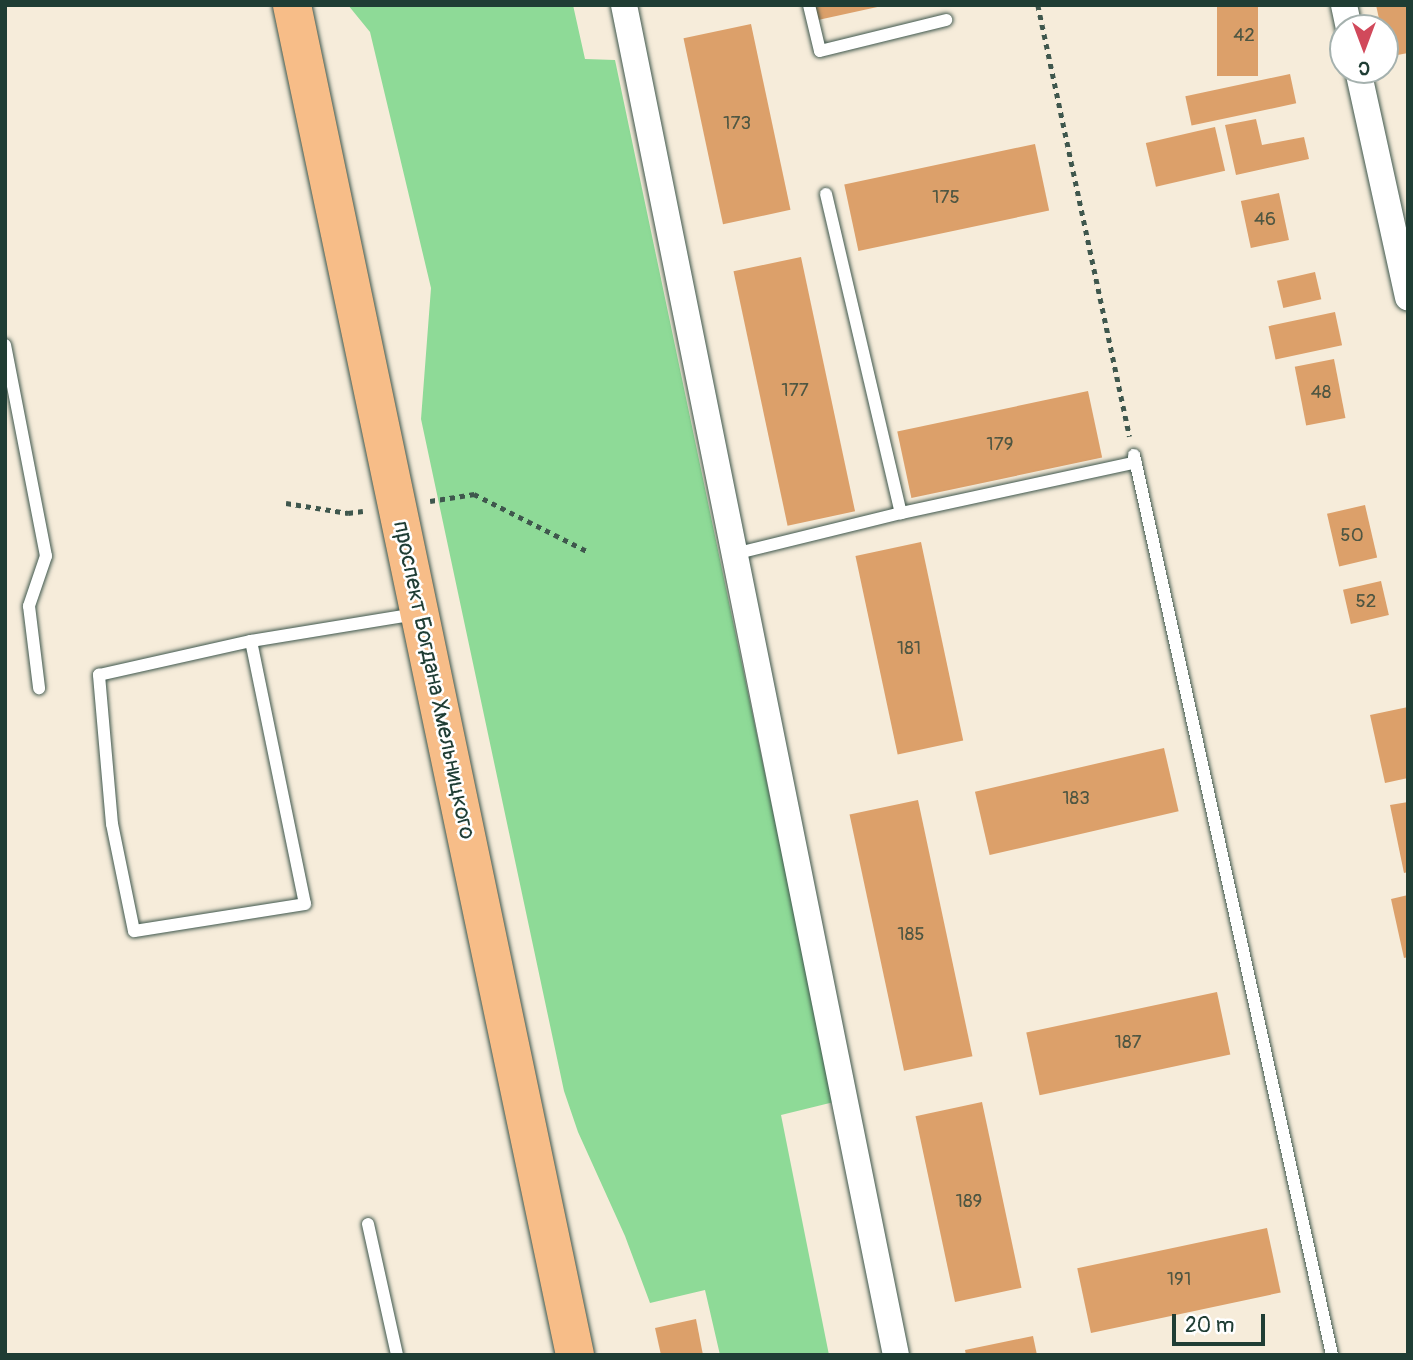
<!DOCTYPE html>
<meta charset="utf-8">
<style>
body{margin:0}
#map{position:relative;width:1413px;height:1360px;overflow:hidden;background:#f6ecda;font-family:Pangolin,sans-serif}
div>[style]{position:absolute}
.green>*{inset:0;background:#8eda97}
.building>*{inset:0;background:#dca06a;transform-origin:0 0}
.path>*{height:4.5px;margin-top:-2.25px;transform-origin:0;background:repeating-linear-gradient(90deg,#3f574d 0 5px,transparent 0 10px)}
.roads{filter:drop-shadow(0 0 2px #3f574d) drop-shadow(0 0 2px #3f574d)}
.lane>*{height:12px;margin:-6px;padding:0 6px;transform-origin:6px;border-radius:6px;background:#fff}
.street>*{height:26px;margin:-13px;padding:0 13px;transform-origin:13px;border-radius:13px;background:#fff}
.primary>*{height:38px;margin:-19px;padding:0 19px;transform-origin:19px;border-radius:19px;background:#f7bd88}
span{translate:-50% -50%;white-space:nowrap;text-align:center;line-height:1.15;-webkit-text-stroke:5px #fff;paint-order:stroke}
.number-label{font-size:19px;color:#4e5642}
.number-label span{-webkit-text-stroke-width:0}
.street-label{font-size:23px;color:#1f3d34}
.frame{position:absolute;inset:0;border:7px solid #1f3d34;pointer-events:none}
.north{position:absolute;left:1329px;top:14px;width:70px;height:70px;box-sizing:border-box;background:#fff;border:2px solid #a5b1ae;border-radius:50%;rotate:180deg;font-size:19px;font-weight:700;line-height:28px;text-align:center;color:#1f3d34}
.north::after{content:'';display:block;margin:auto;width:24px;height:32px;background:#d1495b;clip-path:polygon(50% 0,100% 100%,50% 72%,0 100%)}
.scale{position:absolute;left:1172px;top:1314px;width:93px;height:32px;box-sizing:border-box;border:4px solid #1f3d34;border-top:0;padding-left:9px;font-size:21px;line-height:24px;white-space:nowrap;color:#1f3d34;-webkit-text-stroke:5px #fff;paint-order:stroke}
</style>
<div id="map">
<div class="green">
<div style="clip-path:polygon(348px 5px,573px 5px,585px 59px,615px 60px,834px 1102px,781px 1115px,829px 1355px,720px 1355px,705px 1290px,650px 1303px,625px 1236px,578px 1132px,564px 1091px,421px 419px,431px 288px,370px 32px)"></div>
</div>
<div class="building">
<div style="clip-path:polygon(815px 5px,882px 5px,882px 6px,818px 20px)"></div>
<div style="left:1217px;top:5px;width:41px;height:71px"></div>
<div style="clip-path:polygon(1376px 5px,1408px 5px,1408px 53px,1387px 57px,1385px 28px,1381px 28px)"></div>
<div style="left:751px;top:24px;width:190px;height:69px;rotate:78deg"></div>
<div style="left:1290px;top:74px;width:30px;height:107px;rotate:78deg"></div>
<div style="clip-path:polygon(1256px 119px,1262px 145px,1304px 137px,1309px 159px,1236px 175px,1225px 125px)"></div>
<div style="left:1215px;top:127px;width:45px;height:71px;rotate:77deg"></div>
<div style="left:1035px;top:144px;width:68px;height:195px;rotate:78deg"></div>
<div style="left:1279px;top:193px;width:48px;height:39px;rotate:78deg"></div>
<div style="left:801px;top:257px;width:260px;height:69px;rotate:78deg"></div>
<div style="left:1315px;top:272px;width:28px;height:39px;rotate:77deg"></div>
<div style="left:1335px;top:312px;width:34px;height:68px;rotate:78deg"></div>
<div style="left:1334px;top:359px;width:60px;height:40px;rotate:79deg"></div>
<div style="left:1088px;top:391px;width:68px;height:195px;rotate:78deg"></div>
<div style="left:1365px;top:505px;width:54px;height:39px;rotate:77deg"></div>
<div style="left:921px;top:542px;width:203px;height:67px;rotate:78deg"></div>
<div style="left:1381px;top:581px;width:35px;height:39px;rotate:77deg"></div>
<div style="clip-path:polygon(1408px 707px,1408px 778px,1385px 783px,1370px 715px)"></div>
<div style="left:1164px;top:748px;width:65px;height:194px;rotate:77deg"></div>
<div style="left:918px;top:800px;width:262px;height:70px;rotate:78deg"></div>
<div style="clip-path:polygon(1408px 802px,1408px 872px,1404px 873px,1390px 805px)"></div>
<div style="clip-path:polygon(1408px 895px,1408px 957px,1404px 958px,1391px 899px)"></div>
<div style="left:1217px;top:992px;width:64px;height:195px;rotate:78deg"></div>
<div style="left:982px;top:1102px;width:190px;height:68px;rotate:78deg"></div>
<div style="left:1267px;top:1228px;width:66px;height:194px;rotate:78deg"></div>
<div style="clip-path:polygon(696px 1319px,703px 1355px,661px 1355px,655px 1328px)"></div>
<div style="clip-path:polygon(1033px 1336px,1037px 1355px,966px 1355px,965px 1350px)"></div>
</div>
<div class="path">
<div style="left:1038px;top:5px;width:441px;rotate:78deg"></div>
<div style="left:430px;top:501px;width:45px;rotate:-9deg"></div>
<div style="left:474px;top:494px;width:127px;rotate:26.8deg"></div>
<div style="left:286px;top:503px;width:63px;rotate:9.2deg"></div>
<div style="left:348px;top:513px;width:15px;rotate:-8deg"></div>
</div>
<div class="roads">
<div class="lane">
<div style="left:809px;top:5px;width:47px;rotate:76.6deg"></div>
<div style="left:820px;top:51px;width:130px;rotate:-13.8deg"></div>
<div style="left:826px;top:194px;width:328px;rotate:76.8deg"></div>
<div style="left:901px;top:513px;width:240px;rotate:-12.2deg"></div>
<div style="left:5px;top:345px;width:215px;rotate:79deg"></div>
<div style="left:46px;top:556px;width:53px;rotate:108.8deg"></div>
<div style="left:29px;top:606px;width:83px;rotate:83deg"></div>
<div style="left:1134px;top:455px;width:922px;rotate:77.59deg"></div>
<div style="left:734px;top:554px;width:172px;rotate:-13.8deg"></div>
<div style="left:251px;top:641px;width:268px;rotate:78.4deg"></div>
<div style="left:305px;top:904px;width:173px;rotate:171deg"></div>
<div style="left:134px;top:931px;width:109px;rotate:-101.6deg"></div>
<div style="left:112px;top:824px;width:150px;rotate:-95deg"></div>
<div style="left:99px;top:675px;width:156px;rotate:-12.6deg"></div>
<div style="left:251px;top:641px;width:167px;rotate:-9.3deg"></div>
<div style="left:368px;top:1224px;width:134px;rotate:77.5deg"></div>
</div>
<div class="street">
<div style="left:624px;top:5px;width:1377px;rotate:78.61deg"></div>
<div style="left:1344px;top:5px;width:24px;rotate:78deg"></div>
<div style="left:1358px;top:70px;width:233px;rotate:77.6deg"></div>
</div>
<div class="primary">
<div style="left:292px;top:5px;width:1379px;rotate:78.16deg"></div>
</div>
</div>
<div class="number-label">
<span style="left:1244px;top:36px">42</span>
<span style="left:737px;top:124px">173</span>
<span style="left:946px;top:198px">175</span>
<span style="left:1265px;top:220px">46</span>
<span style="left:795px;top:391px">177</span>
<span style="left:1321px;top:393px">48</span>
<span style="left:1000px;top:445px">179</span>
<span style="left:1352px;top:536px">50</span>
<span style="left:1366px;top:602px">52</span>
<span style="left:909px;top:649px">181</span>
<span style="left:1076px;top:799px">183</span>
<span style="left:911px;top:935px">185</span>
<span style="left:1128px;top:1043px">187</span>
<span style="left:969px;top:1202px">189</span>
<span style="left:1179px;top:1280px">191</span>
</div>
<div class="street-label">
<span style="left:434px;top:680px;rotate:78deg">проспект Богдана Хмельницкого</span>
</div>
<div class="frame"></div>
<div class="north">С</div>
<div class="scale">20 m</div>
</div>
